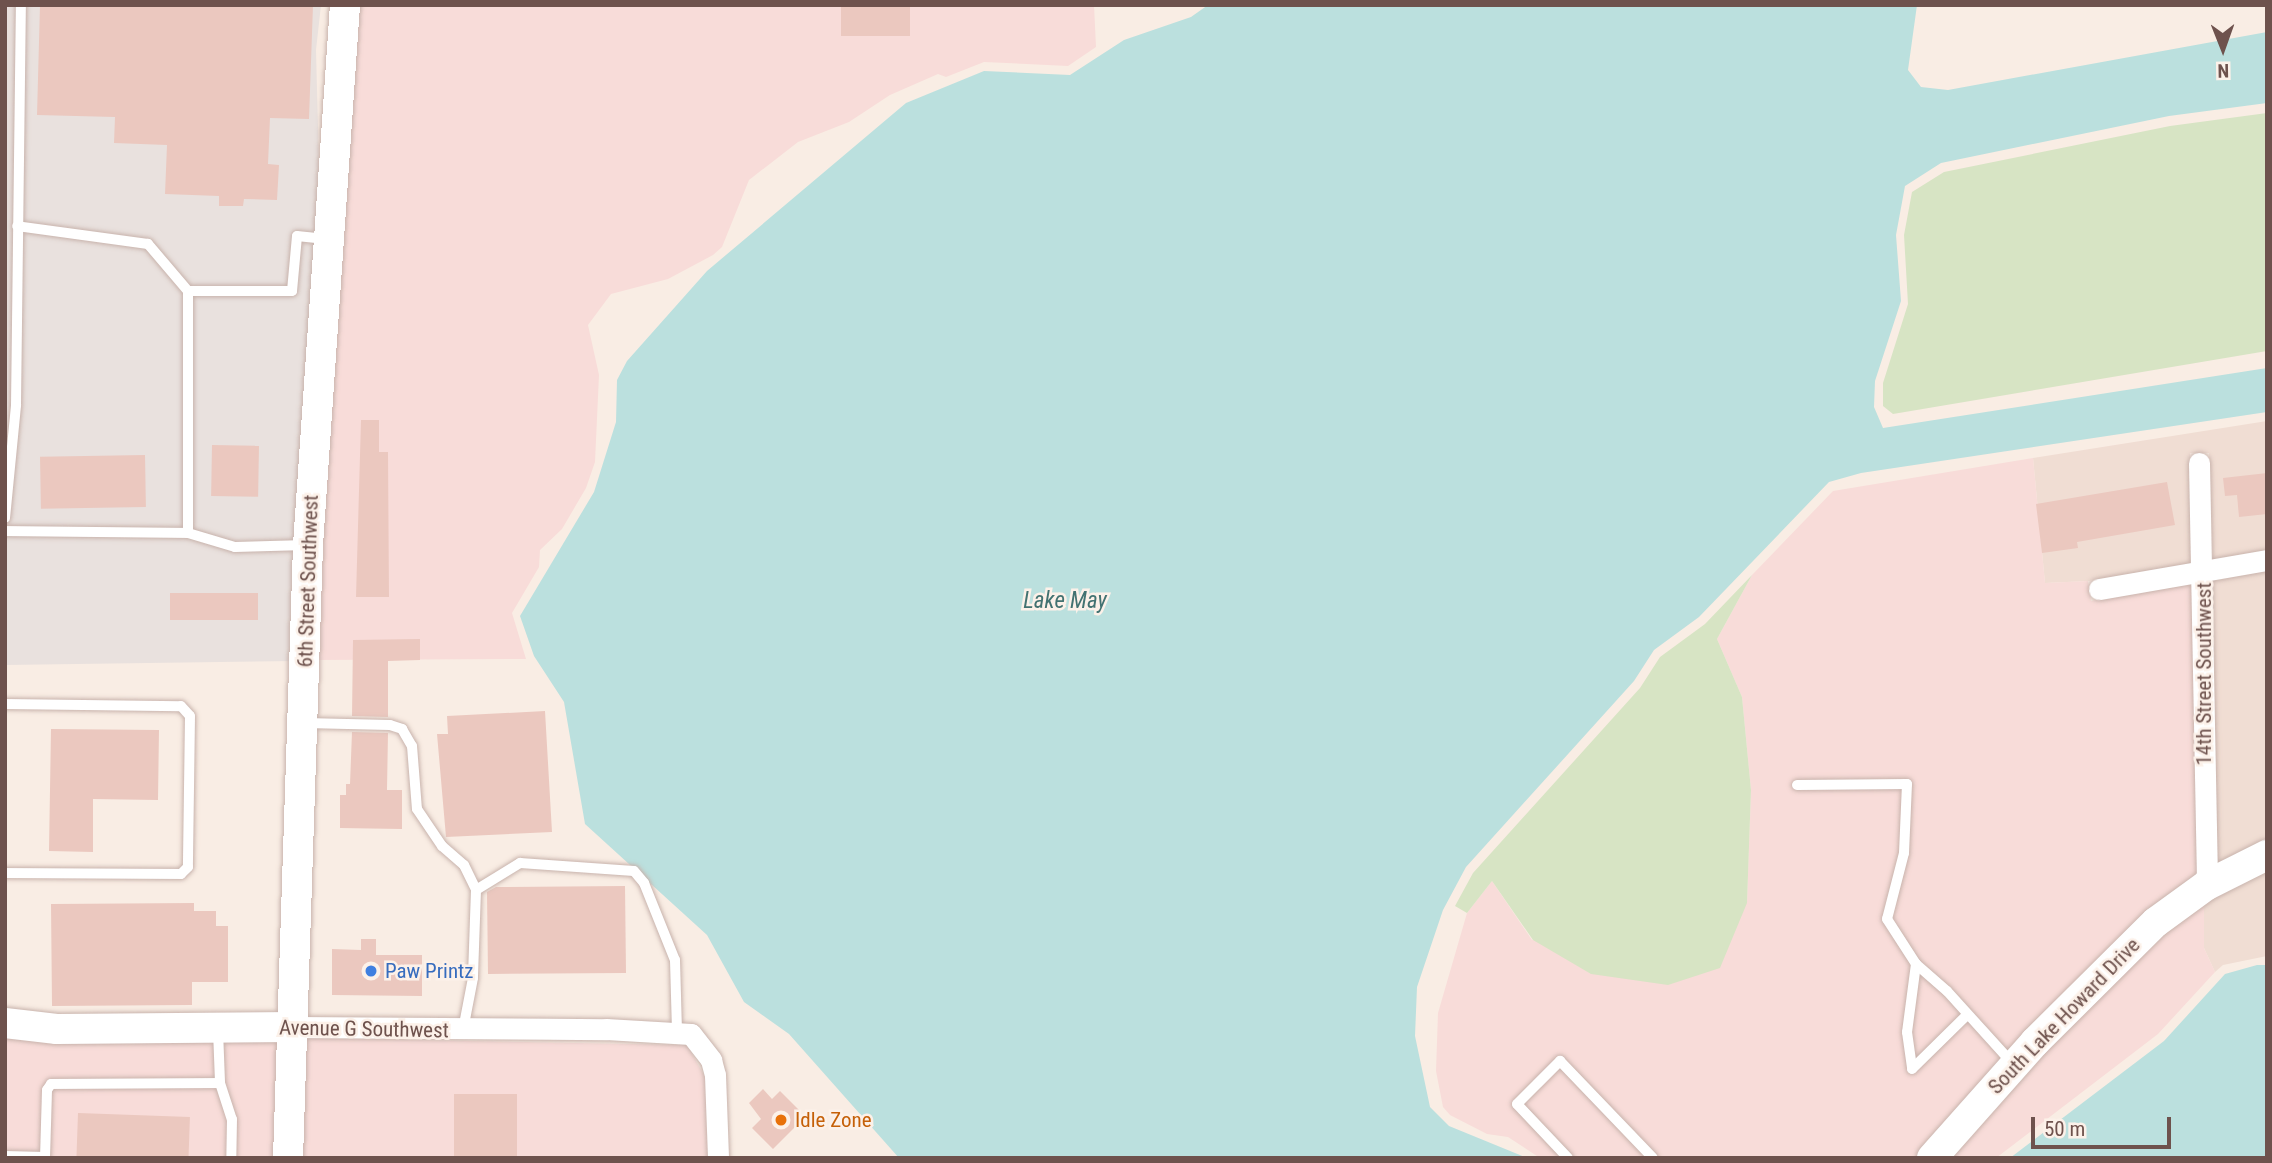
<!DOCTYPE html>
<style>
body{margin:0}
#map{position:relative;width:2272px;height:1163px;overflow:hidden;background:#f9ede4;font-family:"Roboto Condensed",sans-serif}
div>[style]{position:absolute}
.residential>*{inset:0;background:#f0ddd3}
.commercial>*{inset:0;background:#f8dcd9;transform-origin:0 0}
.industrial>*{inset:0;background:#e9e1de}
.green>*{inset:0;background:#d7e4c4}
.water>*{inset:0;background:#bbe0de}
.building>*{inset:0;background:#ebc8bf;transform-origin:0 0}
.roads{filter:drop-shadow(0 0 2px #c8b3ac) drop-shadow(0 0 2px #c8b3ac)}
.lane>*{height:10px;margin:-5px;padding:0 5px;transform-origin:5px;border-radius:5px;background:#fff}
.street>*{height:21px;margin:-10.5px;padding:0 10.5px;transform-origin:10.5px;border-radius:10.5px;background:#fff}
.secondary>*{height:30px;margin:-15px;padding:0 15px;transform-origin:15px;border-radius:15px;background:#fff}
.dots>*{width:19px;height:19px;translate:-50% -50%;box-sizing:border-box;border:4px solid #fcf1e9;border-radius:50%}
span{translate:-50% -50%;white-space:nowrap;text-align:center;line-height:1.15;-webkit-text-stroke:5px #fcf1e9;paint-order:stroke}
.street-label{font-size:21px;color:#6e524d}
.shop-label{font-size:21px;color:#366cbe}
.left{translate:0 -50%;text-align:left}
.food-label{font-size:21px;color:#c56008}
.water-label{font-size:23px;color:#427271;font-style:italic}
.frame{position:absolute;inset:0;border:7px solid #6e524d;pointer-events:none}
.north{position:absolute;left:2188px;top:14px;width:70px;height:70px;-webkit-text-stroke:5px #fcf1e9;paint-order:stroke;rotate:179deg;font-size:19px;font-weight:700;line-height:28px;text-align:center;color:#6e524d}
.north::after{content:'';display:block;margin:auto;width:24px;height:32px;background:#6e524d;clip-path:polygon(50% 0,100% 100%,50% 72%,0 100%)}
.scale{position:absolute;left:2031px;top:1117px;width:140px;height:32px;box-sizing:border-box;border:4px solid #6e524d;border-top:0;padding-left:9px;font-size:21px;line-height:24px;white-space:nowrap;color:#6e524d;-webkit-text-stroke:5px #fcf1e9;paint-order:stroke}
</style>
<div id="map">
<div class="residential">
<div style="clip-path:polygon(2267px 421px,2267px 550px,2213px 559px,2209px 453px,2190px 453px,2194px 563px,2088px 581px,2045px 583px,2033px 458px)"></div>
<div style="clip-path:polygon(2267px 571px,2267px 844px,2216px 868px,2214px 581px)"></div>
<div style="clip-path:polygon(2267px 867px,2267px 956px,2223px 965px,2215px 972px,2204px 948px,2204px 900px)"></div>
</div>
<div class="commercial">
<div style="clip-path:polygon(355px 5px,1094px 5px,1096px 47px,1068px 66px,984px 62px,946px 77px,938px 74px,890px 95px,849px 122px,798px 142px,749px 180px,722px 247px,713px 255px,668px 279px,611px 294px,588px 325px,599px 375px,595px 462px,586px 488px,562px 529px,540px 550px,539px 567px,512px 613px,526px 659px,314px 660px)"></div>
<div style="clip-path:polygon(2033px 458px,2045px 583px,2088px 581px,2091px 601px,2194px 584px,2197px 878px,1918px 1158px,1540px 1158px,1508px 1137px,1487px 1134px,1450px 1115px,1443px 1107px,1436px 1071px,1438px 1013px,1467px 913px,1492px 881px,1532px 940px,1747px 903px,1751px 790px,1742px 697px,1717px 639px,1752px 575px,1833px 491px)"></div>
<div style="clip-path:polygon(2204px 900px,2204px 948px,2215px 972px,2158px 1034px,1996px 1158px,1946px 1158px,2141px 951px)"></div>
<div style="left:5px;top:1034px;width:279px;height:124px;rotate:1deg"></div>
<div style="clip-path:polygon(303px 1038px,687px 1045px,705px 1077px,708px 1158px,297px 1158px)"></div>
</div>
<div class="industrial">
<div style="clip-path:polygon(5px 5px,321px 5px,316px 50px,320px 205px,295px 661px,5px 665px)"></div>
</div>
<div class="green">
<div style="clip-path:polygon(2267px 113px,2267px 351px,1893px 414px,1883px 406px,1883px 383px,1908px 304px,1904px 235px,1912px 192px,1944px 172px,2170px 126px)"></div>
<div style="clip-path:polygon(1752px 575px,1717px 639px,1742px 697px,1751px 790px,1747px 903px,1720px 968px,1668px 985px,1591px 974px,1533px 940px,1492px 881px,1467px 913px,1455px 906px,1473px 873px,1640px 688px,1660px 657px,1705px 624px)"></div>
</div>
<div class="water">
<div style="clip-path:polygon(1208px 5px,1917px 5px,1908px 70px,1921px 87px,1948px 90px,2267px 32px,2267px 103px,2169px 116px,1941px 163px,1905px 186px,1896px 235px,1901px 301px,1875px 381px,1874px 407px,1883px 428px,2267px 368px,2267px 412px,1861px 473px,1829px 482px,1699px 617px,1654px 650px,1634px 681px,1466px 867px,1443px 910px,1417px 987px,1415px 1036px,1430px 1107px,1449px 1126px,1527px 1158px,899px 1158px,789px 1034px,744px 1002px,707px 935px,585px 824px,564px 702px,534px 656px,520px 616px,594px 492px,616px 422px,617px 380px,627px 361px,707px 271px,906px 103px,984px 71px,1070px 75px,1124px 40px,1191px 17px)"></div>
<div style="clip-path:polygon(2257px 965px,2267px 965px,2267px 1158px,2010px 1158px,2164px 1041px,2225px 974px)"></div>
</div>
<div class="building">
<div style="clip-path:polygon(40px 5px,313px 5px,309px 119px,270px 118px,268px 164px,279px 165px,277px 200px,244px 199px,243px 206px,219px 206px,219px 196px,165px 194px,167px 145px,114px 143px,115px 117px,37px 115px)"></div>
<div style="left:841px;top:5px;width:69px;height:31px"></div>
<div style="clip-path:polygon(361px 420px,379px 420px,379px 452px,388px 452px,389px 597px,356px 597px)"></div>
<div style="left:212px;top:445px;width:47px;height:51px;rotate:1deg"></div>
<div style="left:145px;top:455px;width:52px;height:105px;rotate:89deg"></div>
<div style="clip-path:polygon(2267px 473px,2267px 514px,2239px 517px,2237px 495px,2225px 496px,2223px 478px)"></div>
<div style="clip-path:polygon(2167px 482px,2175px 525px,2077px 542px,2078px 548px,2042px 553px,2036px 504px)"></div>
<div style="left:170px;top:593px;width:88px;height:27px"></div>
<div style="clip-path:polygon(420px 639px,420px 660px,388px 661px,388px 717px,352px 716px,353px 640px)"></div>
<div style="clip-path:polygon(545px 711px,552px 832px,446px 837px,437px 734px,448px 734px,447px 716px)"></div>
<div style="clip-path:polygon(51px 729px,159px 730px,158px 800px,93px 799px,93px 852px,49px 851px)"></div>
<div style="clip-path:polygon(352px 732px,388px 733px,387px 790px,402px 790px,402px 829px,340px 828px,340px 795px,346px 795px,346px 784px,350px 784px)"></div>
<div style="clip-path:polygon(625px 886px,626px 973px,488px 974px,487px 892px,496px 887px)"></div>
<div style="clip-path:polygon(194px 903px,194px 911px,216px 911px,216px 926px,228px 926px,228px 982px,192px 982px,192px 1005px,52px 1006px,51px 904px)"></div>
<div style="clip-path:polygon(361px 939px,376px 939px,376px 955px,422px 955px,422px 996px,332px 995px,332px 949px,361px 950px)"></div>
<div style="clip-path:polygon(763px 1089px,772px 1099px,780px 1091px,799px 1110px,795px 1114px,802px 1120px,773px 1149px,752px 1128px,761px 1119px,749px 1103px)"></div>
<div style="left:454px;top:1094px;width:63px;height:64px"></div>
<div style="left:78px;top:1113px;width:112px;height:45px;rotate:2deg"></div>
</div>
<div class="roads">
<div class="lane">
<div style="left:188px;top:291px;width:104px"></div>
<div style="left:292px;top:291px;width:55px;rotate:-84.8deg"></div>
<div style="left:297px;top:236px;width:29px;rotate:6deg"></div>
<div style="left:5px;top:518px;width:114px;rotate:-84.4deg"></div>
<div style="left:16px;top:405px;width:400px;rotate:-89.3deg"></div>
<div style="left:5px;top:531px;width:183px;rotate:0.6deg"></div>
<div style="left:188px;top:533px;width:242px;rotate:-90deg"></div>
<div style="left:188px;top:291px;width:62px;rotate:-130.4deg"></div>
<div style="left:148px;top:244px;width:132px;rotate:-172.2deg"></div>
<div style="left:188px;top:533px;width:49px;rotate:16.6deg"></div>
<div style="left:235px;top:547px;width:71px;rotate:-1.6deg"></div>
<div style="left:5px;top:704px;width:176px;rotate:0.7deg"></div>
<div style="left:181px;top:706px;width:13px;rotate:48deg"></div>
<div style="left:190px;top:716px;width:151px;rotate:90.8deg"></div>
<div style="left:188px;top:867px;width:10px;rotate:135deg"></div>
<div style="left:181px;top:874px;width:176px;rotate:-179.7deg"></div>
<div style="left:305px;top:723px;width:85px;rotate:1.3deg"></div>
<div style="left:390px;top:725px;width:13px;rotate:18deg"></div>
<div style="left:402px;top:729px;width:20px;rotate:60deg"></div>
<div style="left:412px;top:746px;width:63px;rotate:85.5deg"></div>
<div style="left:417px;top:809px;width:45px;rotate:56deg"></div>
<div style="left:442px;top:846px;width:29px;rotate:41deg"></div>
<div style="left:464px;top:865px;width:28px;rotate:64deg"></div>
<div style="left:476px;top:890px;width:88px;rotate:92deg"></div>
<div style="left:473px;top:978px;width:53px;rotate:100.9deg"></div>
<div style="left:1797px;top:785px;width:110px;rotate:-0.5deg"></div>
<div style="left:1907px;top:784px;width:69px;rotate:92.5deg"></div>
<div style="left:1904px;top:853px;width:68px;rotate:104.4deg"></div>
<div style="left:1887px;top:919px;width:54px;rotate:57.2deg"></div>
<div style="left:1916px;top:964px;width:41px;rotate:41.1deg"></div>
<div style="left:1947px;top:991px;width:97px;rotate:47.9deg"></div>
<div style="left:476px;top:890px;width:52px;rotate:-31.5deg"></div>
<div style="left:520px;top:863px;width:114px;rotate:4deg"></div>
<div style="left:634px;top:871px;width:16px;rotate:50deg"></div>
<div style="left:644px;top:883px;width:83px;rotate:68.1deg"></div>
<div style="left:675px;top:960px;width:71px;rotate:88.4deg"></div>
<div style="left:1916px;top:964px;width:69px;rotate:97.5deg"></div>
<div style="left:1907px;top:1032px;width:37px;rotate:82deg"></div>
<div style="left:1912px;top:1069px;width:74px;rotate:-44.5deg"></div>
<div style="left:218px;top:1030px;width:53px;rotate:87.8deg"></div>
<div style="left:220px;top:1083px;width:38px;rotate:72deg"></div>
<div style="left:232px;top:1119px;width:39px;rotate:91deg"></div>
<div style="left:5px;top:1156px;width:40px;rotate:1.4deg"></div>
<div style="left:45px;top:1158px;width:68px;rotate:-88.3deg"></div>
<div style="left:47px;top:1090px;width:7px;rotate:-56deg"></div>
<div style="left:51px;top:1084px;width:169px;rotate:-0.3deg"></div>
<div style="left:1568px;top:1158px;width:74px;rotate:-133.4deg"></div>
<div style="left:1517px;top:1104px;width:61px;rotate:-45deg"></div>
<div style="left:1560px;top:1061px;width:134px;rotate:46.2deg"></div>
</div>
<div class="street">
<div style="left:2199px;top:463px;width:422px;rotate:88.9deg"></div>
<div style="left:2099px;top:589px;width:170px;rotate:-9.8deg"></div>
<div style="left:294px;top:1027px;width:312px;rotate:0.4deg"></div>
<div style="left:606px;top:1029px;width:85px;rotate:3.4deg"></div>
<div style="left:691px;top:1034px;width:33px;rotate:52deg"></div>
<div style="left:711px;top:1060px;width:16px;rotate:75deg"></div>
<div style="left:715px;top:1075px;width:83px;rotate:87.9deg"></div>
</div>
<div class="secondary">
<div style="left:5px;top:1023px;width:52px;rotate:6.6deg"></div>
<div style="left:57px;top:1029px;width:237px;rotate:-0.5deg"></div>
<div style="left:288px;top:1158px;width:613px;rotate:-88.13deg"></div>
<div style="left:308px;top:545px;width:541px;rotate:-86.08deg"></div>
<div style="left:1932px;top:1158px;width:155px;rotate:-48.4deg"></div>
<div style="left:2035px;top:1042px;width:170px;rotate:-44.8deg"></div>
<div style="left:2156px;top:922px;width:63px;rotate:-36deg"></div>
<div style="left:2207px;top:885px;width:67px;rotate:-26.6deg"></div>
</div>
</div>
<div class="dots">
<div style="left:371px;top:971px;background:#3f7fe0"></div>
<div style="left:781px;top:1120px;background:#e8710a"></div>
</div>
<div class="street-label">
<span style="left:308px;top:581px;rotate:-88deg">6th Street Southwest</span>
<span style="left:2204px;top:674px;rotate:-90deg">14th Street Southwest</span>
<span style="left:2064px;top:1016px;rotate:-46deg">South Lake Howard Drive</span>
<span style="left:364px;top:1029px;rotate:1deg">Avenue G Southwest</span>
</div>
<div class="shop-label">
<span class="left" style="left:385px;top:971px">Paw Printz</span>
</div>
<div class="food-label">
<span class="left" style="left:795px;top:1120px">Idle Zone</span>
</div>
<div class="water-label">
<span style="left:1065px;top:601px">Lake May</span>
</div>
<div class="frame"></div>
<div class="north">N</div>
<div class="scale">50 m</div>
</div>
